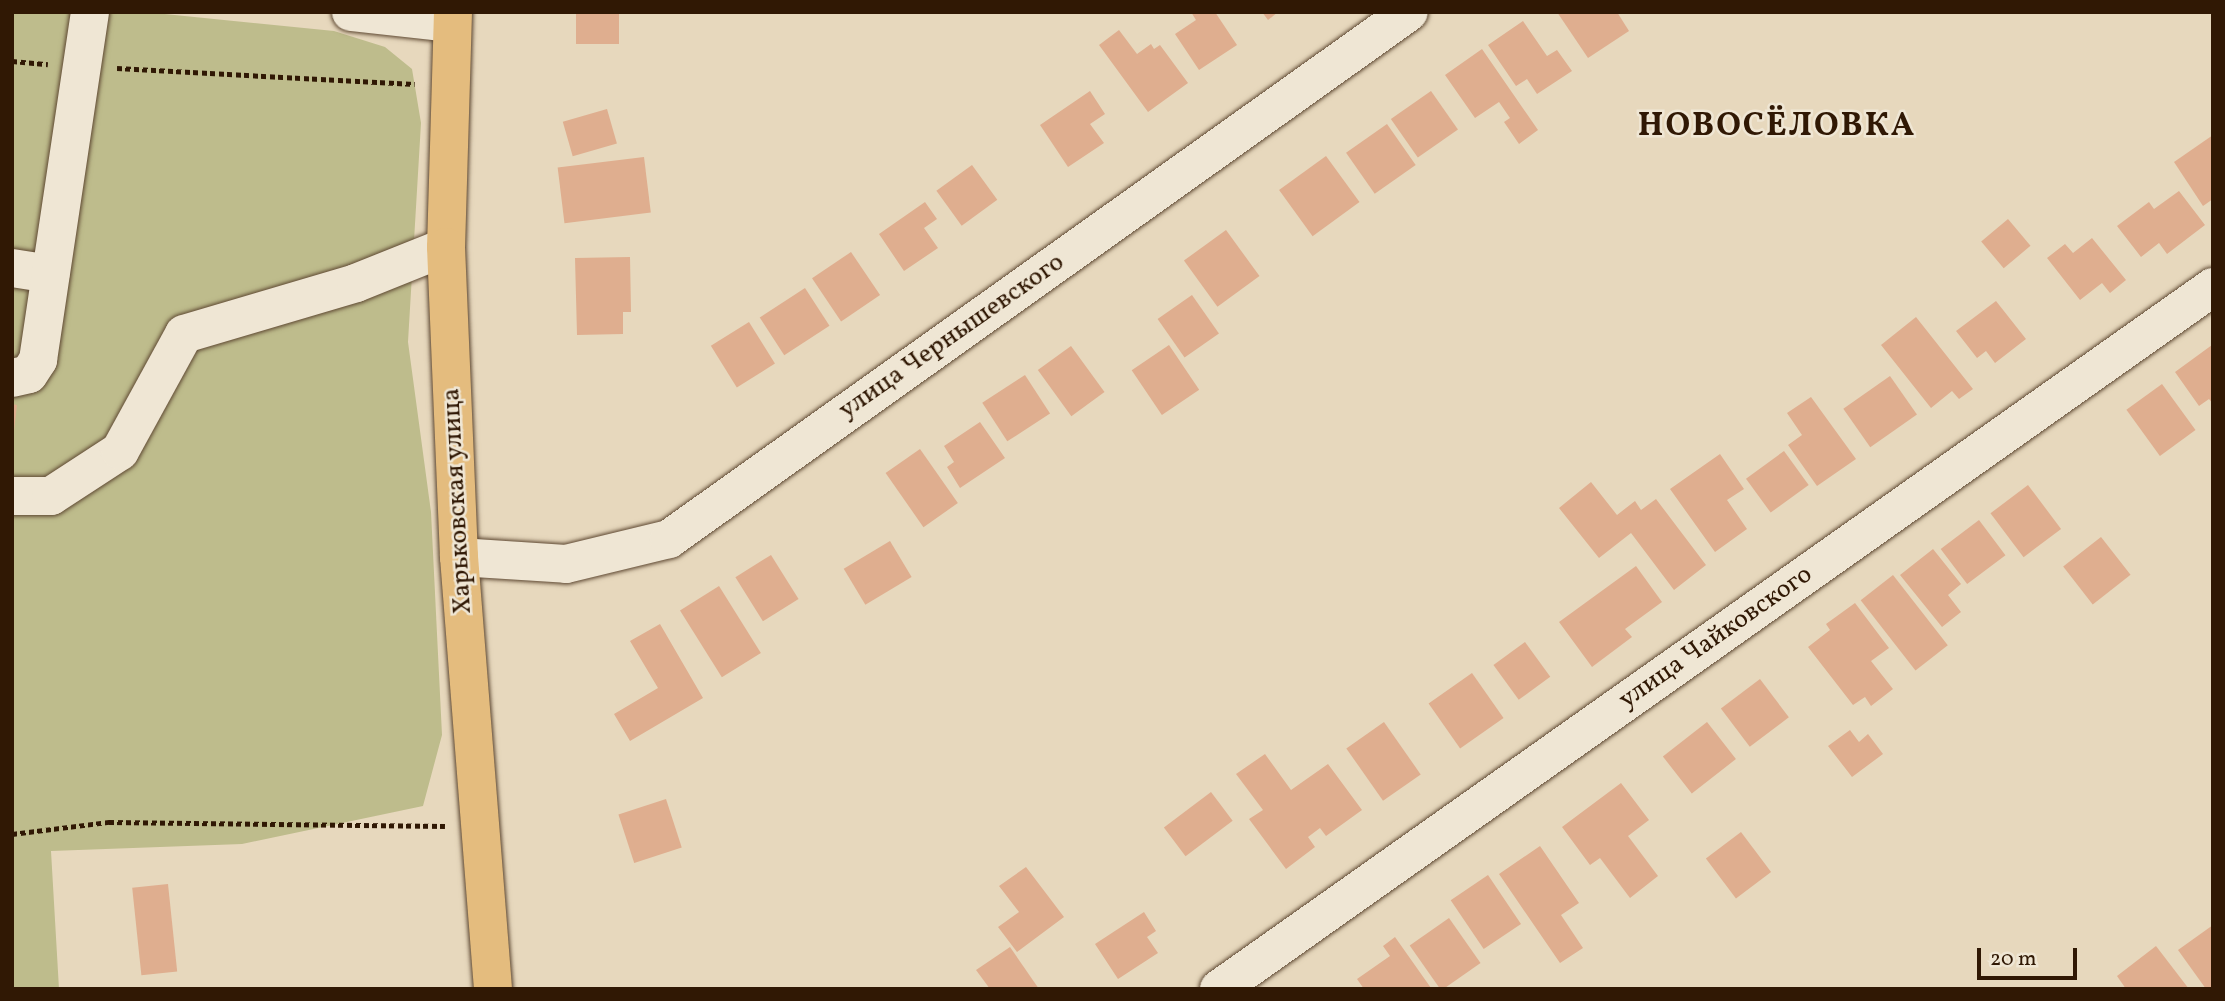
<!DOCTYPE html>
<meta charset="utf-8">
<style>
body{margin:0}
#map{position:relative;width:2225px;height:1001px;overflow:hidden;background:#e7d8bd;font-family:Vollkorn,serif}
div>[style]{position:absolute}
.green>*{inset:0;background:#bebc8c}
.building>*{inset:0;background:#dfae8f;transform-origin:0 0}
.path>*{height:4.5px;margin-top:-2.25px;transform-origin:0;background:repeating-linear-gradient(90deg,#301804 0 5px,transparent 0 8.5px)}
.roads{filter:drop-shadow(0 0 2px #5e4832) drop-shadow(0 0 2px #5e4832)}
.minor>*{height:38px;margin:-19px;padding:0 19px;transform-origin:19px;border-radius:19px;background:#efe6d4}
.major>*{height:38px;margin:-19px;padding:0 19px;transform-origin:19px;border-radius:19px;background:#e4bc7e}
span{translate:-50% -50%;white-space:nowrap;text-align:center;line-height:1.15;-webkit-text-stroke:5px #efe6d4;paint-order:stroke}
.street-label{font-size:26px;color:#301804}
.district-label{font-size:33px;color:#301804;font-weight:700;letter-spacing:2px}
.frame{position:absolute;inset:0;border:14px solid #301804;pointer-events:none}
.scale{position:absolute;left:1977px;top:948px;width:100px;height:32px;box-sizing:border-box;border:4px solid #301804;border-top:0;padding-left:9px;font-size:21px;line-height:24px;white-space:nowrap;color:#301804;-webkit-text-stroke:5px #efe6d4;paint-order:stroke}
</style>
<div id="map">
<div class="green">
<div style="clip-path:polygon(12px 12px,145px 12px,334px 31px,385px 47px,412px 69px,421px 123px,408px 342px,431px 512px,442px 735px,423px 806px,242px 844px,51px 851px,59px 989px,12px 989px)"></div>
</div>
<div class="building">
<div style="left:576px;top:12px;width:43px;height:32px"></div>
<div style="clip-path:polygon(1191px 12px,1215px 12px,1237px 45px,1199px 70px,1175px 34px,1196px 20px)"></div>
<div style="clip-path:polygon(1262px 12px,1278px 12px,1268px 20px)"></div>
<div style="clip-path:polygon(1557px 12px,1617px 12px,1629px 31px,1588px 58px)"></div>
<div style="clip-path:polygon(1523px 21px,1547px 56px,1557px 50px,1572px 71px,1537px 94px,1527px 79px,1516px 86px,1488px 45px)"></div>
<div style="clip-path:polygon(1119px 30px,1137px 54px,1151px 44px,1154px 49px,1160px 45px,1188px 83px,1148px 112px,1099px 45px)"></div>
<div style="clip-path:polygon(1482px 49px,1538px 130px,1519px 144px,1504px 122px,1510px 118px,1499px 102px,1475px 118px,1445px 75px)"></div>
<div style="clip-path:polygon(1090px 91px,1105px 114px,1090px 124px,1104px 143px,1068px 167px,1040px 125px)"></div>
<div style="left:1431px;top:91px;width:47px;height:49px;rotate:55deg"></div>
<div style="left:607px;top:109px;width:36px;height:46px;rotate:74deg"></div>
<div style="left:1387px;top:124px;width:50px;height:50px;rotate:55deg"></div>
<div style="clip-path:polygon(2213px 135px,2213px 199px,2203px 206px,2174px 162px)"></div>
<div style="left:1326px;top:156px;width:57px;height:58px;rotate:54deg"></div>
<div style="left:644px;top:157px;width:56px;height:87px;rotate:83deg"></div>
<div style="left:972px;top:165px;width:43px;height:44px;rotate:54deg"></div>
<div style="clip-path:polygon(2179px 191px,2205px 225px,2167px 254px,2159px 243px,2141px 257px,2117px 226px,2149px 202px,2154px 209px)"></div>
<div style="clip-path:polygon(925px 202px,937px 219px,924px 228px,938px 248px,904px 271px,879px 234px)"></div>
<div style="left:2008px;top:219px;width:35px;height:35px;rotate:50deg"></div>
<div style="left:1226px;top:230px;width:57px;height:52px;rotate:54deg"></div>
<div style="clip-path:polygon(2092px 238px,2126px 280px,2110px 293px,2102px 283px,2080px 300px,2047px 258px,2065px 244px,2073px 253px)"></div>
<div style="left:851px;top:252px;width:52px;height:47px;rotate:56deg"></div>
<div style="clip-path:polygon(630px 257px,631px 312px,623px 312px,623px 334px,577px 335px,575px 258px)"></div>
<div style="left:805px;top:288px;width:45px;height:54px;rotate:57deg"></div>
<div style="left:1192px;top:295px;width:47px;height:42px;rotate:55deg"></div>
<div style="clip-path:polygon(1996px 301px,2026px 339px,1995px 363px,1986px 351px,1977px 358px,1956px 331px)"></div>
<div style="clip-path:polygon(1916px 317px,1973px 389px,1959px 399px,1952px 391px,1931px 408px,1881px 345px)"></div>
<div style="left:749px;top:322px;width:49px;height:45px;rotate:58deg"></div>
<div style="left:1169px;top:345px;width:54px;height:45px;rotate:56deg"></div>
<div style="clip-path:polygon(2212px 345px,2213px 404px,2209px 399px,2199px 406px,2175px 372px)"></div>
<div style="left:1071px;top:346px;width:57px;height:41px;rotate:54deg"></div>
<div style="left:1025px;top:375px;width:46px;height:51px;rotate:57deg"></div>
<div style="left:1890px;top:376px;width:47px;height:57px;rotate:55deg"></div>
<div style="left:2162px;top:384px;width:57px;height:44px;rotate:54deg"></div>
<div style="clip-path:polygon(1811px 397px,1856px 459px,1817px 486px,1788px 445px,1802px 435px,1787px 413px)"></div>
<div style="clip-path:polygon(12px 404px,17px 405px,14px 431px,12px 431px)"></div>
<div style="clip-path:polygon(980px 422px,1005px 458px,960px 488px,947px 467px,954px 462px,944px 446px)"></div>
<div style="left:920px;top:449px;width:66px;height:42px;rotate:55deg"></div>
<div style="left:1784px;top:451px;width:42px;height:47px;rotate:54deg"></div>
<div style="clip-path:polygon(1720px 454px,1744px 489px,1727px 500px,1747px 529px,1715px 552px,1670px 489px)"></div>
<div style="clip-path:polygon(1591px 482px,1617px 515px,1635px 501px,1641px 510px,1656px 499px,1706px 565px,1674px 590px,1631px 533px,1599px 558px,1559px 508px)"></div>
<div style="left:2028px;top:485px;width:55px;height:47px;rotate:53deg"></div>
<div style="left:1979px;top:520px;width:44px;height:48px;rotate:53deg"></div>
<div style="left:2101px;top:537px;width:48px;height:48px;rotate:52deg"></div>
<div style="left:890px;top:541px;width:42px;height:54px;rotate:59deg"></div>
<div style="clip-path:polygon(1933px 549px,1961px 584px,1948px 595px,1961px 612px,1942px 627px,1900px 575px)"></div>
<div style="left:771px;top:555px;width:52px;height:42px;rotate:58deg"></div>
<div style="clip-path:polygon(1636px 566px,1662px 602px,1625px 629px,1632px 637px,1592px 667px,1559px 622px)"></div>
<div style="left:1893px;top:575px;width:89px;height:41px;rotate:52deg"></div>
<div style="left:719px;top:586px;width:79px;height:46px;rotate:58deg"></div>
<div style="clip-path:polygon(1855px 603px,1889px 648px,1871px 661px,1893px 689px,1871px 706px,1865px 697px,1853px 705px,1808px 647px,1830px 630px,1826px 624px)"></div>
<div style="clip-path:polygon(660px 624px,703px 698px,630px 741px,614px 714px,658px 688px,630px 641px)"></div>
<div style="left:1525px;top:642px;width:43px;height:39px;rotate:54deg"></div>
<div style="left:1472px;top:673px;width:55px;height:53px;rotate:55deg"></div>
<div style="left:1760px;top:679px;width:48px;height:49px;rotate:53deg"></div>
<div style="left:1384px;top:722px;width:64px;height:46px;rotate:55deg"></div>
<div style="left:1707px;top:722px;width:47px;height:56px;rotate:52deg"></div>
<div style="clip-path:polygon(1850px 730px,1859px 742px,1868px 734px,1883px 754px,1852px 777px,1828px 746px)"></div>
<div style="clip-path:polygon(1265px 754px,1291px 790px,1328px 764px,1362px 810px,1326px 836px,1320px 828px,1308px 837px,1315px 847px,1286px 869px,1249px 819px,1263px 810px,1236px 774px)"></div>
<div style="clip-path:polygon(1621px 783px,1649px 820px,1628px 836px,1658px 876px,1630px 898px,1600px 858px,1590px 865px,1562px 827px)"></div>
<div style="left:1211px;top:792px;width:36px;height:59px;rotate:53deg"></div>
<div style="left:666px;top:799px;width:51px;height:50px;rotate:72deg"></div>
<div style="left:1741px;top:832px;width:50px;height:44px;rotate:53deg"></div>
<div style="clip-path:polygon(1540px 846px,1579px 903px,1561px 915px,1583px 948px,1560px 963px,1499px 874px)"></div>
<div style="clip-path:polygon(1026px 867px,1064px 917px,1017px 952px,998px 927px,1019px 912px,999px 886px)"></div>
<div style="left:1488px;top:875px;width:59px;height:45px;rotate:56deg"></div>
<div style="left:168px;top:884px;width:88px;height:36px;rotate:84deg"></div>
<div style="clip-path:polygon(1144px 912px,1156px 931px,1147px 937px,1158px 953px,1118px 979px,1095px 944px)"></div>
<div style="left:1449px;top:918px;width:55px;height:48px;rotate:55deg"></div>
<div style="clip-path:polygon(2213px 925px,2213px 989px,2206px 989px,2178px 950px)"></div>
<div style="clip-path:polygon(1395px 937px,1431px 988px,1429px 989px,1364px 989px,1357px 979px,1390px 956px,1383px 946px)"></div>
<div style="clip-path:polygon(2156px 946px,2189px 989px,2126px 989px,2117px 976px)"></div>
<div style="clip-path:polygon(1010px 947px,1039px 989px,990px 989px,976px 970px)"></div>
</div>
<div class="path">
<div style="left:12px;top:61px;width:36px;rotate:5deg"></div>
<div style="left:117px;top:68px;width:298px;rotate:3.1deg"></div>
<div style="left:12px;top:834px;width:98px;rotate:-7.1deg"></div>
<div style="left:109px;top:822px;width:336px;rotate:0.7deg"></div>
</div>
<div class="roads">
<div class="minor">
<div style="left:351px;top:12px;width:101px;rotate:6.3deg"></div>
<div style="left:12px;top:268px;width:39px;rotate:9deg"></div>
<div style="left:12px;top:378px;width:17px;rotate:-13deg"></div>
<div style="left:29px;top:374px;width:17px;rotate:-57deg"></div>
<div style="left:38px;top:360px;width:352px;rotate:-81.5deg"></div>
<div style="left:12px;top:496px;width:39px"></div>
<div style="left:51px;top:496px;width:82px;rotate:-33.1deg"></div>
<div style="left:120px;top:451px;width:133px;rotate:-61.3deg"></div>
<div style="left:184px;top:334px;width:179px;rotate:-16.5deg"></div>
<div style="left:356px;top:283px;width:97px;rotate:-21.8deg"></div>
<div style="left:459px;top:557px;width:107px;rotate:3.7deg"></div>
<div style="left:566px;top:564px;width:106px;rotate:-13.6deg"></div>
<div style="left:669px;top:539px;width:908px;rotate:-35.46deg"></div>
<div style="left:1219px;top:989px;width:1217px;rotate:-35.23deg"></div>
</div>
<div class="major">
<div style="left:453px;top:12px;width:235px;rotate:91.7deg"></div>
<div style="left:446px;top:247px;width:310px;rotate:87.6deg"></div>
<div style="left:459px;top:557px;width:433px;rotate:85.5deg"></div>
</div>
</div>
<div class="street-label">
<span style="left:952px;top:337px;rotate:-35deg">улица Чернышевского</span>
<span style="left:458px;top:501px;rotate:-93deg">Харьковская улица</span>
<span style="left:1716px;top:638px;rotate:-35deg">улица Чайковского</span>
</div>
<div class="district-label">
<span style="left:1777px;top:128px">НОВОСЁЛОВКА</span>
</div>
<div class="frame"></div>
<div class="scale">20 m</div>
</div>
